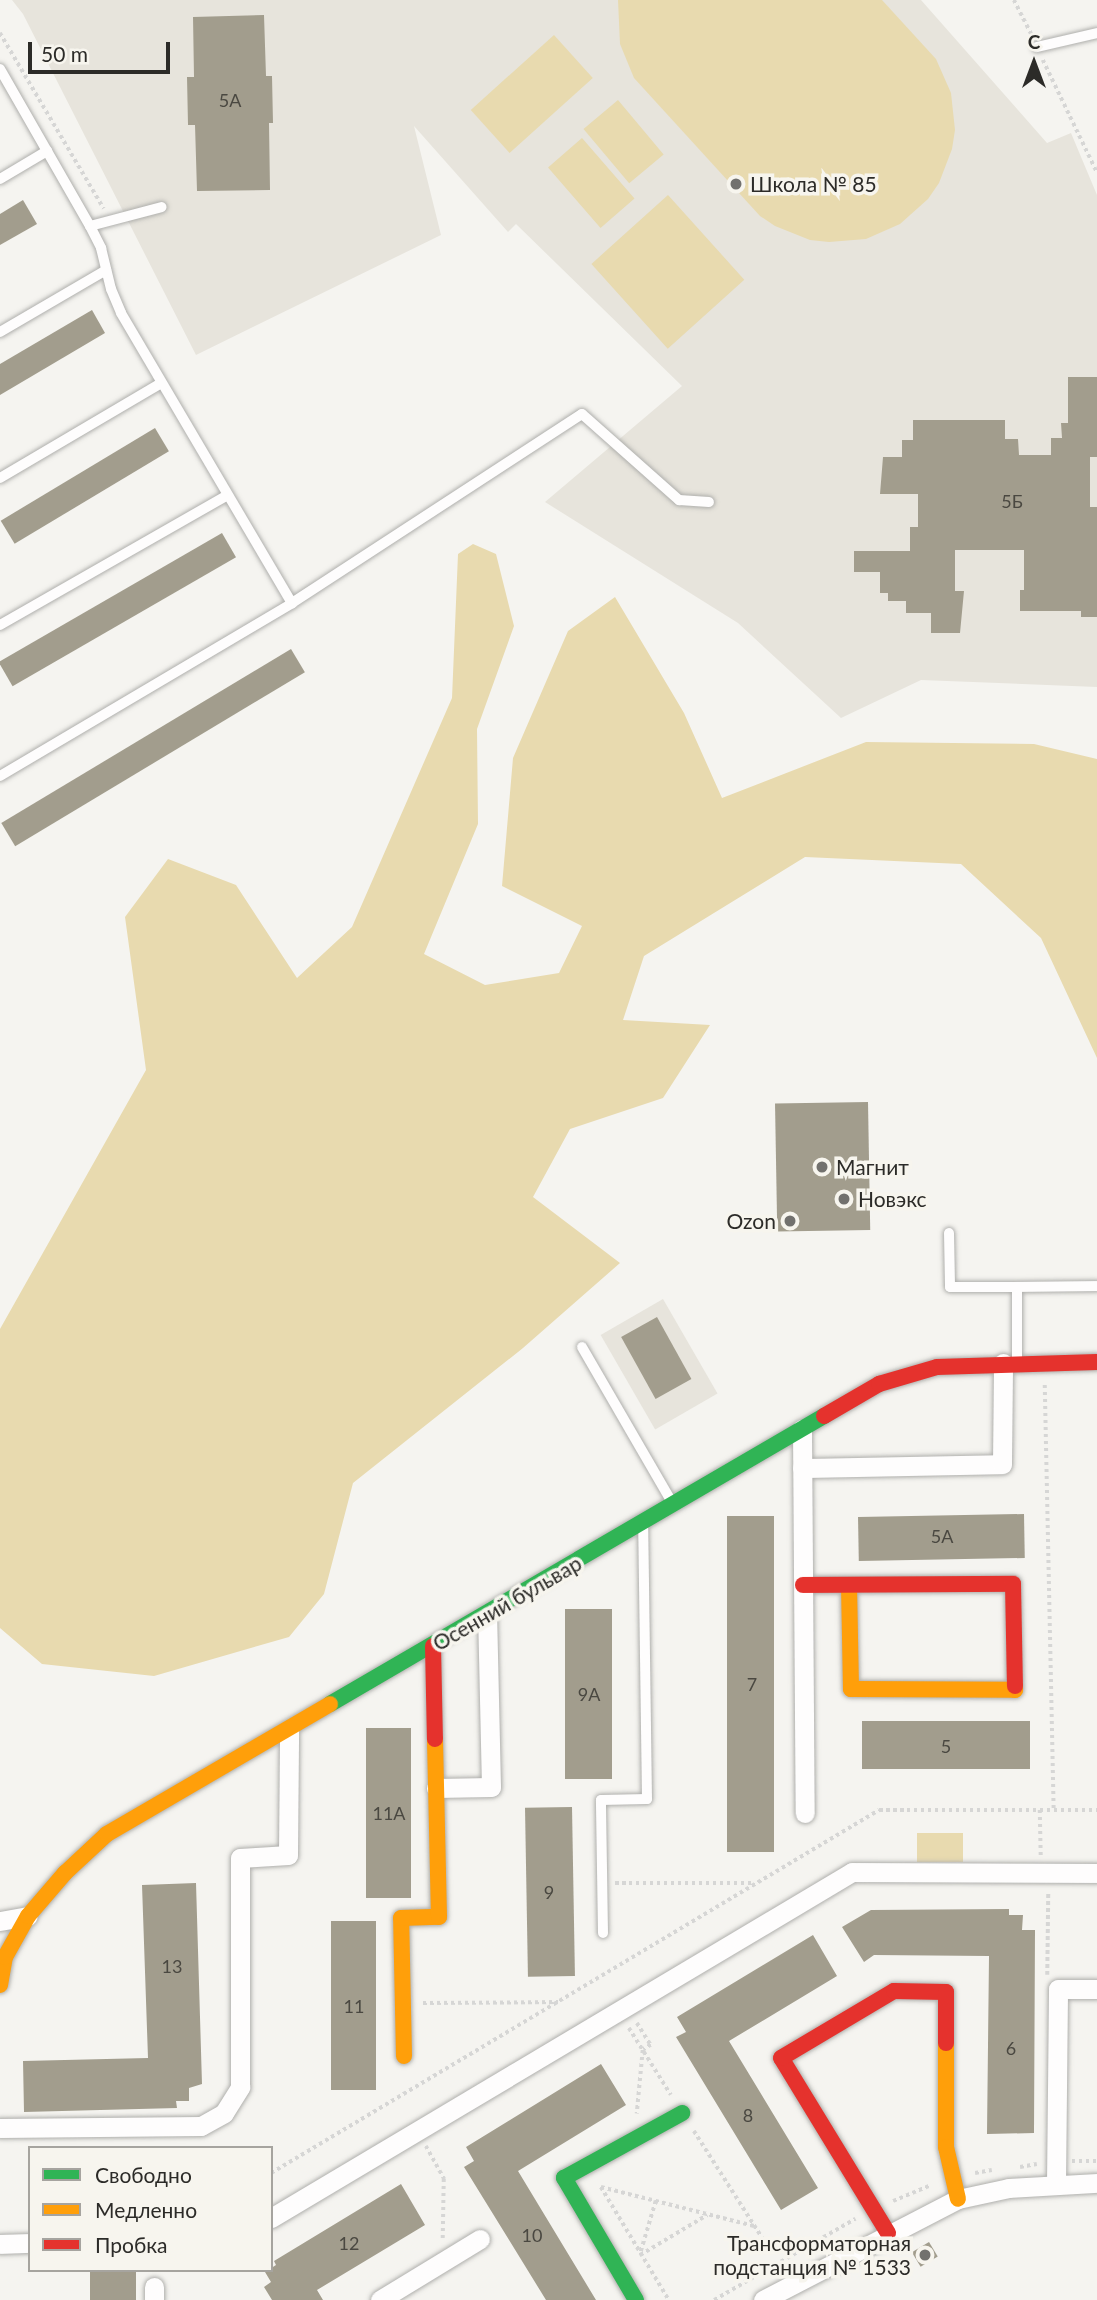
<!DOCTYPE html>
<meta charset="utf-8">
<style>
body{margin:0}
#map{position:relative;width:1097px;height:2300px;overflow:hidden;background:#f5f4f0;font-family:Lato,sans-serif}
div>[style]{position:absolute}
.built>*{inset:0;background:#e7e4dc;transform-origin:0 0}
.green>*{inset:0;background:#e8daaf;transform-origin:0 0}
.building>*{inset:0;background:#a29d8d;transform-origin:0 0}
.path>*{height:3.5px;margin-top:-1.75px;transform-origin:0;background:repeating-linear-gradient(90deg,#d6d6d5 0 3.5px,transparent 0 7px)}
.roads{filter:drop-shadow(0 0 2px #afafac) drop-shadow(0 0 2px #afafac)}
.lane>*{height:10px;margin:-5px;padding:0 5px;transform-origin:5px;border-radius:5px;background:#fefdfd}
.street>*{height:19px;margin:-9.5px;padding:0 9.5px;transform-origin:9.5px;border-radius:9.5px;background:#fefdfd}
.fast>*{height:16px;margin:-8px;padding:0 8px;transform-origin:8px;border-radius:8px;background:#30b455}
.slow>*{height:16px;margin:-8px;padding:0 8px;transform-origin:8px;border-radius:8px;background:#ff9f0a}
.jam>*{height:16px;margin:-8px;padding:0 8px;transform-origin:8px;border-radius:8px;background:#e5322d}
.dots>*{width:19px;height:19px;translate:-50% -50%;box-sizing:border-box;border:4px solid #f7f5ee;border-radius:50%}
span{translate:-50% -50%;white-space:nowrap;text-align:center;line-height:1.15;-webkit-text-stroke:7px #f7f5ee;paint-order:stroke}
.number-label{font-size:18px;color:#4a4841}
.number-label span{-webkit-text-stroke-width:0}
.poi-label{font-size:21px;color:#2c2b28}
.left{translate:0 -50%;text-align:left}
.right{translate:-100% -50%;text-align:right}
.street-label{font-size:21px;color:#2c2b28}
.legend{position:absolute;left:28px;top:2146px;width:245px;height:126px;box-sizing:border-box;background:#f7f5ee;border:2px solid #a6a49f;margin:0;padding:9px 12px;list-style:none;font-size:21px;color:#2c2b28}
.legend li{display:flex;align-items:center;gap:14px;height:35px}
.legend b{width:35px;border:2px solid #a6a49f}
.north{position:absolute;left:999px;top:28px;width:70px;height:70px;-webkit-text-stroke:5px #f7f5ee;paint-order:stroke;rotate:0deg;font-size:19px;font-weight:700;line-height:28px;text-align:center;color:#2c2b28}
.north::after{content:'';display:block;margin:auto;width:24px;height:32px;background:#2c2b28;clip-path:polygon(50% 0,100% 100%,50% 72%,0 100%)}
.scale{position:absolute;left:28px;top:42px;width:142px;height:32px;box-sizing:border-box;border:4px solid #2c2b28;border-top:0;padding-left:9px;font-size:21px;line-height:24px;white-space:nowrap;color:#2c2b28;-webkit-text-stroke:5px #f7f5ee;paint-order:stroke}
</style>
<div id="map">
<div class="built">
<div style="clip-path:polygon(12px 0,921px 0,1047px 143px,1071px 133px,1097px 195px,1097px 687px,921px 680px,841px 718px,738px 623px,545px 502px,682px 386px,516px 224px,508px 232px,414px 126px,441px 235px,196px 355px,23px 14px)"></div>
<div style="left:663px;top:1299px;width:109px;height:72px;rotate:60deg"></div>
</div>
<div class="green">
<div style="clip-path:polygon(618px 0,882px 0,936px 59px,951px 93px,955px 130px,952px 149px,939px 183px,928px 199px,900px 224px,866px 239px,829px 242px,810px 240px,775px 226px,760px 216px,634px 78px,620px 44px)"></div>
<div style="left:554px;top:35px;width:58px;height:112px;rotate:48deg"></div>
<div style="left:618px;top:100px;width:71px;height:45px;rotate:50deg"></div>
<div style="left:582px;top:138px;width:80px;height:45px;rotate:49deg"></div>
<div style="left:668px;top:195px;width:114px;height:103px;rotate:48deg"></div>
<div style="clip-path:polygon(473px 544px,496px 554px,514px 626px,477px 729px,478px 824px,424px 954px,485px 985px,559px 973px,582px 926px,502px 886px,513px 758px,568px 631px,615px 597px,684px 713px,722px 798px,866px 742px,1034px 744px,1097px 759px,1097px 1058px,1041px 938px,961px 864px,805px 857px,644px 956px,623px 1020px,710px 1025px,663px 1098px,570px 1129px,533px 1197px,620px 1263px,523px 1348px,353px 1483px,324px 1594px,289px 1637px,154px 1676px,42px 1664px,0 1628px,0 1329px,146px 1070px,125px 917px,168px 859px,236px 885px,297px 978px,352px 927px,452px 698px,458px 554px)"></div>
<div style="left:917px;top:1833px;width:46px;height:29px"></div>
</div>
<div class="building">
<div style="clip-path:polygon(264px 15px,266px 76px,272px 76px,273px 123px,269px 123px,270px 190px,197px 191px,195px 125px,188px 125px,187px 77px,194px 77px,193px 17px)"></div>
<div style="clip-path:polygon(23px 200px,37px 224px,0 245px,0 214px)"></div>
<div style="clip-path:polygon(92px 310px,105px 333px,0 395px,0 364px)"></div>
<div style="clip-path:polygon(1068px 377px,1097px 377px,1097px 457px,1090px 457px,1090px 507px,1097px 507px,1097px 617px,1081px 617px,1081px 611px,1020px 611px,1020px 590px,1024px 590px,1024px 550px,955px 550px,955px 591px,964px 591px,960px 633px,931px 633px,931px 613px,906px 613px,906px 601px,888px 601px,888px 593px,880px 593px,880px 572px,854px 572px,854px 551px,910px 551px,910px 527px,918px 527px,918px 494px,880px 494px,883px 457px,902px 457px,902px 440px,913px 440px,913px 420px,1005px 420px,1005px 439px,1018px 439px,1019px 455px,1051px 455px,1051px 438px,1062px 438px,1061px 423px,1068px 423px)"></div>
<div style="left:155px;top:428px;width:27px;height:180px;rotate:59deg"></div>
<div style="left:222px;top:533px;width:28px;height:258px;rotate:60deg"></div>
<div style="left:291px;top:649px;width:27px;height:338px;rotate:59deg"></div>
<div style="left:868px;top:1102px;width:128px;height:93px;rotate:89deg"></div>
<div style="left:657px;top:1317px;width:71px;height:41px;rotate:61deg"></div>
<div style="left:1024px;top:1514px;width:44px;height:166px;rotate:89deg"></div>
<div style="left:727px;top:1516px;width:47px;height:336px"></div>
<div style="left:565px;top:1609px;width:47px;height:170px"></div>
<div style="left:1030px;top:1721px;width:48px;height:168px;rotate:90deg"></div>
<div style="left:411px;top:1728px;width:170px;height:45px;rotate:90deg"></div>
<div style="left:572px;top:1807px;width:169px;height:47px;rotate:89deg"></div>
<div style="clip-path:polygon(196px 1883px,202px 2084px,189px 2088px,189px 2101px,176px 2101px,177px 2108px,24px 2112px,23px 2061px,148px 2058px,142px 1885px)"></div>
<div style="clip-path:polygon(1009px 1909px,1009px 1915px,1023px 1915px,1022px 1930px,1035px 1930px,1034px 2133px,987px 2134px,989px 1956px,874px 1955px,864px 1962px,842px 1927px,871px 1910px)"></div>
<div style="left:331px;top:1921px;width:45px;height:169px"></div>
<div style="clip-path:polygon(813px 1935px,837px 1976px,729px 2041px,818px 2188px,781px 2210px,676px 2037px,686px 2032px,677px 2017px)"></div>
<div style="clip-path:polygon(601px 2064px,626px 2105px,518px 2171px,596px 2300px,546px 2300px,464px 2167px,474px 2161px,466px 2147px)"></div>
<div style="clip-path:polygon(401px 2184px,425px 2225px,317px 2290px,323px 2300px,272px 2300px,264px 2287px,271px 2282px,265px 2272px,276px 2265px,274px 2261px)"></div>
<div style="left:929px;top:2242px;width:17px;height:20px;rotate:59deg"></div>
<div style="left:90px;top:2270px;width:46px;height:30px"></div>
</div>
<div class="path">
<div style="left:1014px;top:0;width:38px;rotate:63deg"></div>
<div style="left:0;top:33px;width:204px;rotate:59.4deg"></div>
<div style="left:1043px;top:60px;width:124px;rotate:64.3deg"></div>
<div style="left:1045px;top:1385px;width:425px;rotate:88.8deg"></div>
<div style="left:1040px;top:1810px;width:47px;rotate:88.8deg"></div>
<div style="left:615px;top:1883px;width:139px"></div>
<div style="left:1047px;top:1975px;width:83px;rotate:-89.3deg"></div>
<div style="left:423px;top:2003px;width:135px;rotate:-0.4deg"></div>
<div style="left:637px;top:2023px;width:26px;rotate:58deg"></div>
<div style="left:651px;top:2045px;width:9px;rotate:148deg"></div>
<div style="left:643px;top:2050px;width:64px;rotate:95.4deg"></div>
<div style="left:629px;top:2028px;width:79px;rotate:57.9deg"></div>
<div style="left:694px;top:2131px;width:132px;rotate:57.4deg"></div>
<div style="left:426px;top:2146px;width:38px;rotate:61deg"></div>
<div style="left:444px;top:2179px;width:60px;rotate:91deg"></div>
<div style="left:1072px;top:2161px;width:25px"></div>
<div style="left:1020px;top:2167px;width:17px;rotate:-10deg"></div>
<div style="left:271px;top:2173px;width:708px;rotate:-30.84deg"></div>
<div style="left:879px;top:1810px;width:218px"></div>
<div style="left:975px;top:2173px;width:17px;rotate:-10deg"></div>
<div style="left:601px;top:2187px;width:158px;rotate:14.3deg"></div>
<div style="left:601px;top:2187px;width:132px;rotate:59deg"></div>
<div style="left:656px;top:2201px;width:56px;rotate:106.5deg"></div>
<div style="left:640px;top:2255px;width:78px;rotate:-30.8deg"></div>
<div style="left:893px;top:2201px;width:41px;rotate:-22.8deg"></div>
<div style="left:714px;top:2300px;width:163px;rotate:-29.9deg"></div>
</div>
<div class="roads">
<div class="lane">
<div style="left:1037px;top:47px;width:62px;rotate:-13.1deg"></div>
<div style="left:0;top:69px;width:181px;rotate:60.2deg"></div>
<div style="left:90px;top:226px;width:74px;rotate:-14.8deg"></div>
<div style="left:0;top:179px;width:55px;rotate:-30.8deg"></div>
<div style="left:90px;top:226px;width:25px;rotate:63deg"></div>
<div style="left:101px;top:248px;width:42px;rotate:76.3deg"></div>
<div style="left:111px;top:289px;width:26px;rotate:67deg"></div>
<div style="left:121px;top:313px;width:337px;rotate:59.5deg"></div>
<div style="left:292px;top:603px;width:346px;rotate:-33.1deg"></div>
<div style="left:582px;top:414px;width:130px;rotate:41.6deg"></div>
<div style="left:679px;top:500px;width:30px;rotate:4deg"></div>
<div style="left:0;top:332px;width:123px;rotate:-30.3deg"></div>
<div style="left:0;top:478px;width:187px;rotate:-30.5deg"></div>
<div style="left:0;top:625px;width:262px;rotate:-29.7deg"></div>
<div style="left:0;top:776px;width:339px;rotate:-30.6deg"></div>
<div style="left:949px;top:1233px;width:54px;rotate:88.9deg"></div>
<div style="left:950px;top:1287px;width:67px"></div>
<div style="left:582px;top:1347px;width:181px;rotate:59.9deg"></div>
<div style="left:1017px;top:1363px;width:76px;rotate:-90deg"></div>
<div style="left:1017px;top:1287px;width:80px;rotate:-0.7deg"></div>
<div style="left:603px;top:1933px;width:133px;rotate:-90.9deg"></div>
<div style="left:601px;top:1800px;width:46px;rotate:-1.2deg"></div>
<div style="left:647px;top:1799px;width:275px;rotate:-90.8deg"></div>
</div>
<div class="street">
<div style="left:802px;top:1429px;width:384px;rotate:89.6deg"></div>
<div style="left:802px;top:1468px;width:200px;rotate:-1.1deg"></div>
<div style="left:1002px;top:1464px;width:101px;rotate:-89.4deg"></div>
<div style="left:436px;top:1788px;width:55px;rotate:-1deg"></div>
<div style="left:491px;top:1787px;width:173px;rotate:-91.3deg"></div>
<div style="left:0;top:1921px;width:28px;rotate:-10deg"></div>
<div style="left:0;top:2128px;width:201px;rotate:-0.6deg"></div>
<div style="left:201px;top:2126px;width:26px;rotate:-29deg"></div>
<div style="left:224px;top:2113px;width:31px;rotate:-58deg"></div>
<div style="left:240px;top:2087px;width:229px;rotate:-90deg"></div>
<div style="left:240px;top:1858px;width:48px;rotate:-3.6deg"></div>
<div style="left:288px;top:1855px;width:125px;rotate:-89.5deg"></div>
<div style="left:1056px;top:2184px;width:195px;rotate:-89.4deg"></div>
<div style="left:1058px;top:1989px;width:39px"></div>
<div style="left:271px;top:2218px;width:676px;rotate:-30.77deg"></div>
<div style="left:852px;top:1872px;width:245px;rotate:0.2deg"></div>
<div style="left:0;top:2244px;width:30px;rotate:-2deg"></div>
<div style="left:154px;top:2287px;width:13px;rotate:90deg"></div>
<div style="left:380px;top:2300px;width:117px;rotate:-31.4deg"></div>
<div style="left:763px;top:2300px;width:220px;rotate:-27.4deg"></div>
<div style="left:958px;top:2199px;width:52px;rotate:-12.2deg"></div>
<div style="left:1009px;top:2188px;width:88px;rotate:-3.3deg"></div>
</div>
<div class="fast">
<div style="left:330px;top:1704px;width:572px;rotate:-30.24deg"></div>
<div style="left:636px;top:2300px;width:142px;rotate:-120.5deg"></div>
<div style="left:564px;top:2178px;width:135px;rotate:-28.8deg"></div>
</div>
<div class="slow">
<div style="left:849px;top:1585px;width:104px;rotate:88.9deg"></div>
<div style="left:851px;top:1689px;width:164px;rotate:0.3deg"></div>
<div style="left:1015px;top:1690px;width:4px;rotate:-90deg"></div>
<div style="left:0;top:1985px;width:28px;rotate:-80deg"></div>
<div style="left:5px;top:1957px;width:47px;rotate:-60.7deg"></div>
<div style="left:28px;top:1916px;width:57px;rotate:-49.3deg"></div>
<div style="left:65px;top:1873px;width:57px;rotate:-42.9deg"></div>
<div style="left:107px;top:1834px;width:258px;rotate:-30.2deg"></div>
<div style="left:946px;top:2043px;width:104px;rotate:90deg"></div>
<div style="left:946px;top:2147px;width:53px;rotate:77deg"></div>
<div style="left:404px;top:2056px;width:138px;rotate:-91.2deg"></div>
<div style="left:401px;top:1918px;width:38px;rotate:-2deg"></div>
<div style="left:439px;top:1917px;width:178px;rotate:-91.3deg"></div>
</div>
<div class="jam">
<div style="left:824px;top:1416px;width:64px;rotate:-30.2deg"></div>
<div style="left:879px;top:1384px;width:60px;rotate:-16.3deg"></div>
<div style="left:937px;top:1367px;width:160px;rotate:-1.8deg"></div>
<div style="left:803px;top:1585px;width:210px;rotate:-0.3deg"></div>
<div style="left:1013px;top:1584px;width:102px;rotate:88.9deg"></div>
<div style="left:433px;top:1646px;width:93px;rotate:88.8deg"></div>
<div style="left:888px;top:2233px;width:205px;rotate:-121.4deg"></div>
<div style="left:781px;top:2058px;width:131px;rotate:-30.7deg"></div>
<div style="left:894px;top:1991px;width:52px;rotate:1.1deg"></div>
<div style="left:946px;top:1992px;width:51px;rotate:90deg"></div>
</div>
</div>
<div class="dots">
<div style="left:736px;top:184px;background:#72716e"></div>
<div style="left:822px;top:1167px;background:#72716e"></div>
<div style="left:844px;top:1199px;background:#72716e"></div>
<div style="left:790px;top:1221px;background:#72716e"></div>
<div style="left:925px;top:2255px;background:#72716e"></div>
</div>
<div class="number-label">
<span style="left:230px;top:100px">5А</span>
<span style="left:1012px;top:501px">5Б</span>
<span style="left:942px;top:1536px">5А</span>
<span style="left:752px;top:1684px">7</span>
<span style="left:589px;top:1694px">9А</span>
<span style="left:946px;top:1746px">5</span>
<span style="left:389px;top:1813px">11А</span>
<span style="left:549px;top:1892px">9</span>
<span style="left:172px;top:1966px">13</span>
<span style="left:354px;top:2006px">11</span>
<span style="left:1011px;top:2048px">6</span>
<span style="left:748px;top:2115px">8</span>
<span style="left:532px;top:2235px">10</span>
<span style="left:349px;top:2243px">12</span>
</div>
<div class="poi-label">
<span class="left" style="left:750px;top:184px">Школа № 85</span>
<span class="left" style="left:836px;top:1167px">Магнит</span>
<span class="left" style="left:858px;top:1199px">Новэкс</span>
<span class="right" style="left:776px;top:1221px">Ozon</span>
<span class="right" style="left:911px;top:2255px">Трансформаторная<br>подстанция № 1533</span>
</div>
<div class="street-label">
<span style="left:507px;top:1603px;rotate:-30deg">Осенний бульвар</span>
</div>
<ul class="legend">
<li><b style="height:9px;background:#30b455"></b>Свободно</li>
<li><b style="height:9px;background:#ff9f0a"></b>Медленно</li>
<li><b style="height:9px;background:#e5322d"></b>Пробка</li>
</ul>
<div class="north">С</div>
<div class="scale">50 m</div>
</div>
